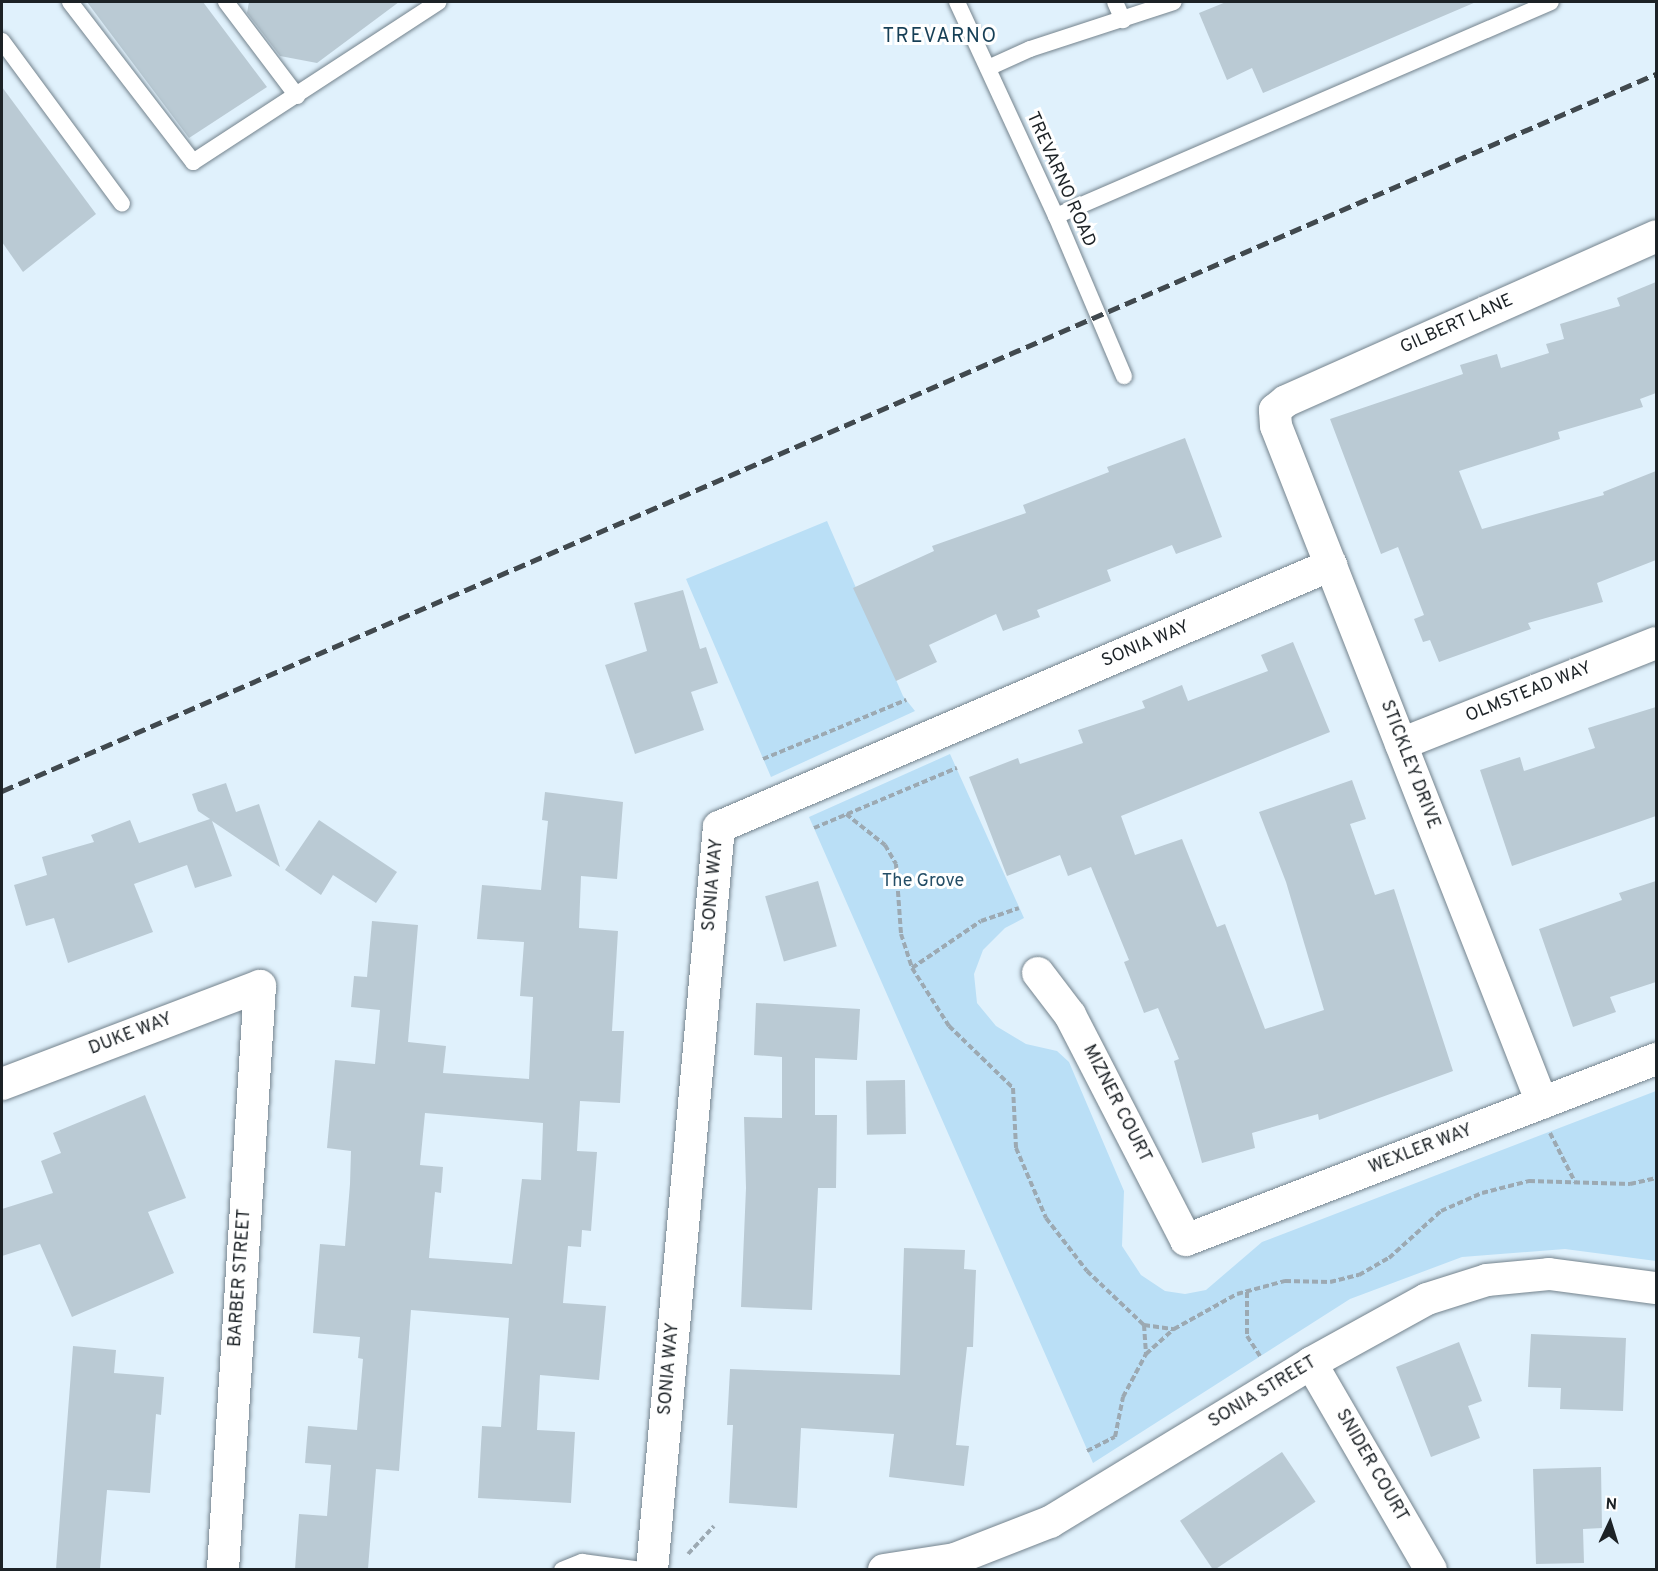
<!DOCTYPE html>
<style>
body{margin:0}
#map{position:relative;width:1658px;height:1571px;overflow:hidden;background:#e0f1fc;font-family:Overpass,sans-serif}
div>[style]{position:absolute}
.green>*{inset:0;background:#badff6}
.building>*{inset:0;background:#bacad4;transform-origin:0 0}
.path>*{height:4px;margin-top:-2px;transform-origin:0;background:repeating-linear-gradient(90deg,#9ca9b2 0 6px,transparent 0 9px)}
.roads{filter:drop-shadow(0 0 2px #74838d) drop-shadow(0 0 2px #74838d)}
.lane>*{height:16px;margin:-8px;padding:0 8px;transform-origin:8px;border-radius:8px;background:#fff}
.street>*{height:32px;margin:-16px;padding:0 16px;transform-origin:16px;border-radius:16px;background:#fff}
.rail>*{height:4.5px;margin-top:-2.25px;transform-origin:0;background:repeating-linear-gradient(90deg,#41494e 0 12px,transparent 0 18px)}
span{translate:-50% -50%;white-space:nowrap;text-align:center;line-height:1.15;-webkit-text-stroke:6px #fff;paint-order:stroke}
.street-label{font-size:18px;color:#1c2226}
.park-label{font-size:18px;color:#244e67}
.neighbourhood-label{font-size:20px;color:#163f56;letter-spacing:1.5px}
.frame{position:absolute;inset:0;border:3px solid #1c2226;pointer-events:none}
.north{position:absolute;left:1580px;top:1493px;width:60px;height:60px;-webkit-text-stroke:4px #fff;paint-order:stroke;rotate:4deg;font-size:16px;font-weight:700;line-height:24px;text-align:center;color:#1c2226}
.north::after{content:'';display:block;margin:auto;width:21px;height:27px;background:#1c2226;clip-path:polygon(50% 0,100% 100%,50% 72%,0 100%)}
</style>
<div id="map">
<div class="green">
<div style="clip-path:polygon(827px 521px,903px 696px,915px 711px,771px 777px,686px 579px)"></div>
<div style="clip-path:polygon(950px 754px,1024px 918px,1005px 928px,983px 950px,974px 974px,977px 1003px,996px 1026px,1026px 1044px,1057px 1051px,1069px 1062px,1124px 1191px,1122px 1246px,1141px 1275px,1165px 1291px,1185px 1294px,1206px 1290px,1262px 1242px,1656px 1091px,1656px 1261px,1565px 1249px,1462px 1257px,1350px 1299px,1093px 1463px,809px 817px)"></div>
</div>
<div class="building">
<div style="clip-path:polygon(87px 2px,203px 2px,267px 87px,189px 138px)"></div>
<div style="clip-path:polygon(249px 2px,399px 2px,317px 63px,280px 56px,247px 13px)"></div>
<div style="clip-path:polygon(1226px 2px,1476px 2px,1263px 93px,1252px 68px,1227px 80px,1199px 13px)"></div>
<div style="clip-path:polygon(2px 87px,96px 214px,23px 272px,2px 242px)"></div>
<div style="clip-path:polygon(1656px 282px,1656px 393px,1640px 399px,1643px 407px,1558px 432px,1560px 439px,1459px 471px,1482px 529px,1604px 495px,1603px 492px,1656px 471px,1656px 560px,1597px 583px,1603px 602px,1528px 623px,1531px 629px,1439px 662px,1430px 640px,1423px 642px,1414px 619px,1424px 615px,1398px 547px,1381px 554px,1330px 419px,1463px 374px,1460px 365px,1497px 354px,1501px 368px,1549px 353px,1546px 344px,1564px 339px,1560px 324px,1620px 306px,1617px 298px)"></div>
<div style="clip-path:polygon(1185px 438px,1222px 537px,1176px 554px,1172px 545px,1107px 570px,1111px 581px,1037px 610px,1040px 617px,1003px 631px,996px 614px,929px 645px,937px 662px,896px 681px,853px 588px,934px 551px,932px 546px,1026px 513px,1023px 505px,1109px 472px,1107px 467px)"></div>
<div style="clip-path:polygon(683px 590px,700px 649px,706px 647px,718px 683px,691px 692px,704px 730px,635px 754px,605px 665px,647px 651px,634px 603px)"></div>
<div style="clip-path:polygon(1293px 642px,1330px 732px,1121px 816px,1135px 855px,1182px 839px,1217px 927px,1225px 924px,1265px 1029px,1324px 1010px,1286px 882px,1259px 812px,1352px 780px,1366px 819px,1350px 824px,1375px 895px,1394px 889px,1453px 1071px,1319px 1120px,1318px 1114px,1252px 1133px,1255px 1148px,1202px 1163px,1174px 1061px,1179px 1059px,1158px 1008px,1144px 1013px,1124px 962px,1129px 960px,1091px 867px,1068px 876px,1060px 855px,1007px 876px,969px 777px,1018px 758px,1020px 764px,1083px 743px,1078px 730px,1145px 708px,1142px 701px,1182px 685px,1188px 701px,1268px 671px,1261px 655px)"></div>
<div style="clip-path:polygon(1656px 707px,1656px 816px,1512px 866px,1480px 770px,1520px 757px,1524px 771px,1595px 748px,1588px 728px)"></div>
<div style="clip-path:polygon(226px 783px,236px 812px,259px 804px,280px 867px,212px 821px,232px 876px,195px 888px,187px 865px,134px 884px,153px 932px,68px 963px,54px 918px,26px 926px,14px 885px,47px 875px,42px 857px,94px 842px,91px 835px,130px 820px,139px 843px,210px 819px,198px 811px,192px 794px)"></div>
<div style="clip-path:polygon(evenodd,545px 792px,623px 802px,617px 879px,581px 876px,579px 928px,618px 931px,612px 1031px,624px 1031px,620px 1103px,580px 1101px,577px 1151px,597px 1152px,591px 1231px,582px 1230px,581px 1247px,568px 1246px,563px 1303px,606px 1306px,599px 1380px,540px 1375px,537px 1430px,575px 1432px,571px 1503px,478px 1498px,482px 1426px,501px 1427px,509px 1318px,411px 1310px,399px 1471px,376px 1469px,368px 1569px,295px 1569px,299px 1514px,327px 1516px,331px 1465px,305px 1463px,308px 1426px,357px 1430px,363px 1359px,358px 1358px,360px 1337px,313px 1333px,320px 1244px,345px 1246px,350px 1184px,351px 1151px,327px 1148px,335px 1060px,375px 1064px,380px 1010px,351px 1007px,354px 976px,367px 977px,372px 921px,418px 925px,408px 1042px,446px 1046px,443px 1073px,529px 1079px,533px 997px,520px 996px,524px 942px,477px 939px,482px 885px,541px 890px,548px 821px,542px 820px,545px 792px,425px 1113px,543px 1123px,541px 1180px,522px 1179px,512px 1264px,429px 1258px,435px 1192px,441px 1193px,443px 1167px,420px 1165px,425px 1113px)"></div>
<div style="clip-path:polygon(319px 820px,397px 872px,376px 903px,333px 875px,321px 895px,285px 870px)"></div>
<div style="left:818px;top:881px;width:68px;height:55px;rotate:74deg"></div>
<div style="clip-path:polygon(1656px 881px,1656px 982px,1610px 997px,1616px 1012px,1573px 1027px,1539px 929px,1622px 900px,1619px 893px)"></div>
<div style="clip-path:polygon(756px 1003px,860px 1009px,857px 1060px,815px 1058px,815px 1115px,837px 1115px,836px 1188px,818px 1188px,812px 1310px,741px 1307px,746px 1188px,744px 1117px,782px 1118px,782px 1057px,754px 1055px)"></div>
<div style="left:905px;top:1080px;width:54px;height:39px;rotate:89deg"></div>
<div style="clip-path:polygon(145px 1095px,186px 1198px,148px 1212px,174px 1273px,72px 1317px,40px 1244px,2px 1256px,2px 1209px,53px 1193px,41px 1161px,61px 1153px,53px 1133px)"></div>
<div style="clip-path:polygon(904px 1248px,965px 1250px,964px 1269px,976px 1270px,973px 1347px,967px 1347px,956px 1445px,969px 1446px,964px 1486px,889px 1477px,894px 1434px,801px 1428px,797px 1508px,729px 1503px,733px 1425px,727px 1425px,730px 1369px,900px 1375px)"></div>
<div style="clip-path:polygon(1531px 1334px,1626px 1338px,1623px 1411px,1560px 1409px,1561px 1388px,1528px 1387px)"></div>
<div style="clip-path:polygon(1459px 1342px,1482px 1401px,1468px 1406px,1480px 1438px,1431px 1457px,1396px 1367px)"></div>
<div style="clip-path:polygon(73px 1346px,116px 1350px,114px 1373px,164px 1377px,161px 1415px,156px 1414px,150px 1493px,107px 1490px,100px 1569px,56px 1569px)"></div>
<div style="left:1282px;top:1452px;width:60px;height:123px;rotate:56deg"></div>
<div style="clip-path:polygon(1601px 1467px,1602px 1528px,1583px 1529px,1584px 1563px,1536px 1564px,1533px 1469px)"></div>
</div>
<div class="path">
<div style="left:763px;top:759px;width:155px;rotate:-22.4deg"></div>
<div style="left:846px;top:814px;width:50px;rotate:38.5deg"></div>
<div style="left:885px;top:845px;width:22px;rotate:60deg"></div>
<div style="left:896px;top:864px;width:70px;rotate:85.9deg"></div>
<div style="left:901px;top:934px;width:36px;rotate:72deg"></div>
<div style="left:912px;top:968px;width:69px;rotate:57.5deg"></div>
<div style="left:949px;top:1026px;width:89px;rotate:44.1deg"></div>
<div style="left:1013px;top:1088px;width:60px;rotate:87.1deg"></div>
<div style="left:1016px;top:1148px;width:76px;rotate:66.8deg"></div>
<div style="left:1046px;top:1218px;width:67px;rotate:52.3deg"></div>
<div style="left:1087px;top:1271px;width:79px;rotate:43.5deg"></div>
<div style="left:1144px;top:1325px;width:30px;rotate:8deg"></div>
<div style="left:1174px;top:1329px;width:72px;rotate:-29.1deg"></div>
<div style="left:1237px;top:1294px;width:50px;rotate:-15.2deg"></div>
<div style="left:1285px;top:1281px;width:45px;rotate:1.3deg"></div>
<div style="left:1330px;top:1282px;width:30px;rotate:-14deg"></div>
<div style="left:1359px;top:1275px;width:34px;rotate:-30deg"></div>
<div style="left:1389px;top:1258px;width:70px;rotate:-42.1deg"></div>
<div style="left:1441px;top:1211px;width:45px;rotate:-23.7deg"></div>
<div style="left:1482px;top:1193px;width:49px;rotate:-14.3deg"></div>
<div style="left:1529px;top:1181px;width:101px;rotate:1.7deg"></div>
<div style="left:1630px;top:1184px;width:27px;rotate:-13deg"></div>
<div style="left:814px;top:828px;width:155px;rotate:-22.8deg"></div>
<div style="left:912px;top:968px;width:83px;rotate:-34.3deg"></div>
<div style="left:981px;top:921px;width:40px;rotate:-18.9deg"></div>
<div style="left:1550px;top:1133px;width:55px;rotate:63deg"></div>
<div style="left:1247px;top:1292px;width:44px;rotate:90deg"></div>
<div style="left:1247px;top:1336px;width:24px;rotate:57deg"></div>
<div style="left:1144px;top:1325px;width:29px;rotate:86deg"></div>
<div style="left:1087px;top:1451px;width:31px;rotate:-27deg"></div>
<div style="left:1115px;top:1437px;width:41px;rotate:-78.7deg"></div>
<div style="left:1123px;top:1397px;width:49px;rotate:-61.9deg"></div>
<div style="left:1146px;top:1354px;width:38px;rotate:-42deg"></div>
<div style="left:688px;top:1554px;width:38px;rotate:-47deg"></div>
</div>
<div class="roads">
<div class="lane">
<div style="left:70px;top:2px;width:202px;rotate:52.4deg"></div>
<div style="left:193px;top:162px;width:293px;rotate:-33.1deg"></div>
<div style="left:226px;top:2px;width:118px;rotate:52.9deg"></div>
<div style="left:957px;top:2px;width:236px;rotate:65.2deg"></div>
<div style="left:1056px;top:216px;width:174px;rotate:67deg"></div>
<div style="left:1115px;top:2px;width:20px;rotate:66deg"></div>
<div style="left:2px;top:41px;width:202px;rotate:53.6deg"></div>
<div style="left:988px;top:68px;width:46px;rotate:-24.3deg"></div>
<div style="left:1030px;top:49px;width:151px;rotate:-18.1deg"></div>
<div style="left:1056px;top:216px;width:539px;rotate:-23.38deg"></div>
<div style="left:562px;top:1570px;width:22px;rotate:-22deg"></div>
<div style="left:582px;top:1562px;width:62px;rotate:7.5deg"></div>
</div>
<div class="street">
<div style="left:1401px;top:744px;width:274px;rotate:-21.6deg"></div>
<div style="left:1038px;top:973px;width:53px;rotate:52.7deg"></div>
<div style="left:1070px;top:1015px;width:253px;rotate:62.7deg"></div>
<div style="left:1186px;top:1240px;width:504px;rotate:-21.06deg"></div>
<div style="left:2px;top:1084px;width:276px;rotate:-20.8deg"></div>
<div style="left:260px;top:986px;width:585px;rotate:93.63deg"></div>
<div style="left:1542px;top:1103px;width:727px;rotate:-111.45deg"></div>
<div style="left:1276px;top:426px;width:16px;rotate:-94deg"></div>
<div style="left:1275px;top:410px;width:14px;rotate:-39deg"></div>
<div style="left:1286px;top:401px;width:405px;rotate:-24deg"></div>
<div style="left:1311px;top:1363px;width:239px;rotate:59.9deg"></div>
<div style="left:652px;top:1570px;width:746px;rotate:-84.85deg"></div>
<div style="left:719px;top:827px;width:666px;rotate:-23.18deg"></div>
<div style="left:884px;top:1570px;width:72px;rotate:-8.8deg"></div>
<div style="left:955px;top:1559px;width:102px;rotate:-21.3deg"></div>
<div style="left:1050px;top:1522px;width:306px;rotate:-31.3deg"></div>
<div style="left:1311px;top:1363px;width:132px;rotate:-28.9deg"></div>
<div style="left:1427px;top:1299px;width:63px;rotate:-17.6deg"></div>
<div style="left:1487px;top:1280px;width:62px;rotate:-5.5deg"></div>
<div style="left:1549px;top:1274px;width:108px;rotate:7.5deg"></div>
</div>
</div>
<div class="rail">
<div style="left:2px;top:791px;width:1803px;rotate:-23.44deg"></div>
</div>
<div class="street-label">
<span style="left:1060px;top:180px;rotate:66deg">TREVARNO ROAD</span>
<span style="left:1457px;top:325px;rotate:-24deg">GILBERT LANE</span>
<span style="left:1146px;top:645px;rotate:-23deg">SONIA WAY</span>
<span style="left:1529px;top:693px;rotate:-22deg">OLMSTEAD WAY</span>
<span style="left:1409px;top:765px;rotate:69deg">STICKLEY DRIVE</span>
<span style="left:714px;top:885px;rotate:-85deg">SONIA WAY</span>
<span style="left:131px;top:1035px;rotate:-21deg">DUKE WAY</span>
<span style="left:1116px;top:1104px;rotate:63deg">MIZNER COURT</span>
<span style="left:1421px;top:1150px;rotate:-21deg">WEXLER WAY</span>
<span style="left:241px;top:1278px;rotate:-86deg">BARBER STREET</span>
<span style="left:670px;top:1369px;rotate:-85deg">SONIA WAY</span>
<span style="left:1263px;top:1393px;rotate:-31deg">SONIA STREET</span>
<span style="left:1371px;top:1466px;rotate:60deg">SNIDER COURT</span>
</div>
<div class="park-label">
<span style="left:923px;top:882px">The Grove</span>
</div>
<div class="neighbourhood-label">
<span style="left:940px;top:37px">TREVARNO</span>
</div>
<div class="frame"></div>
<div class="north">N</div>
</div>
